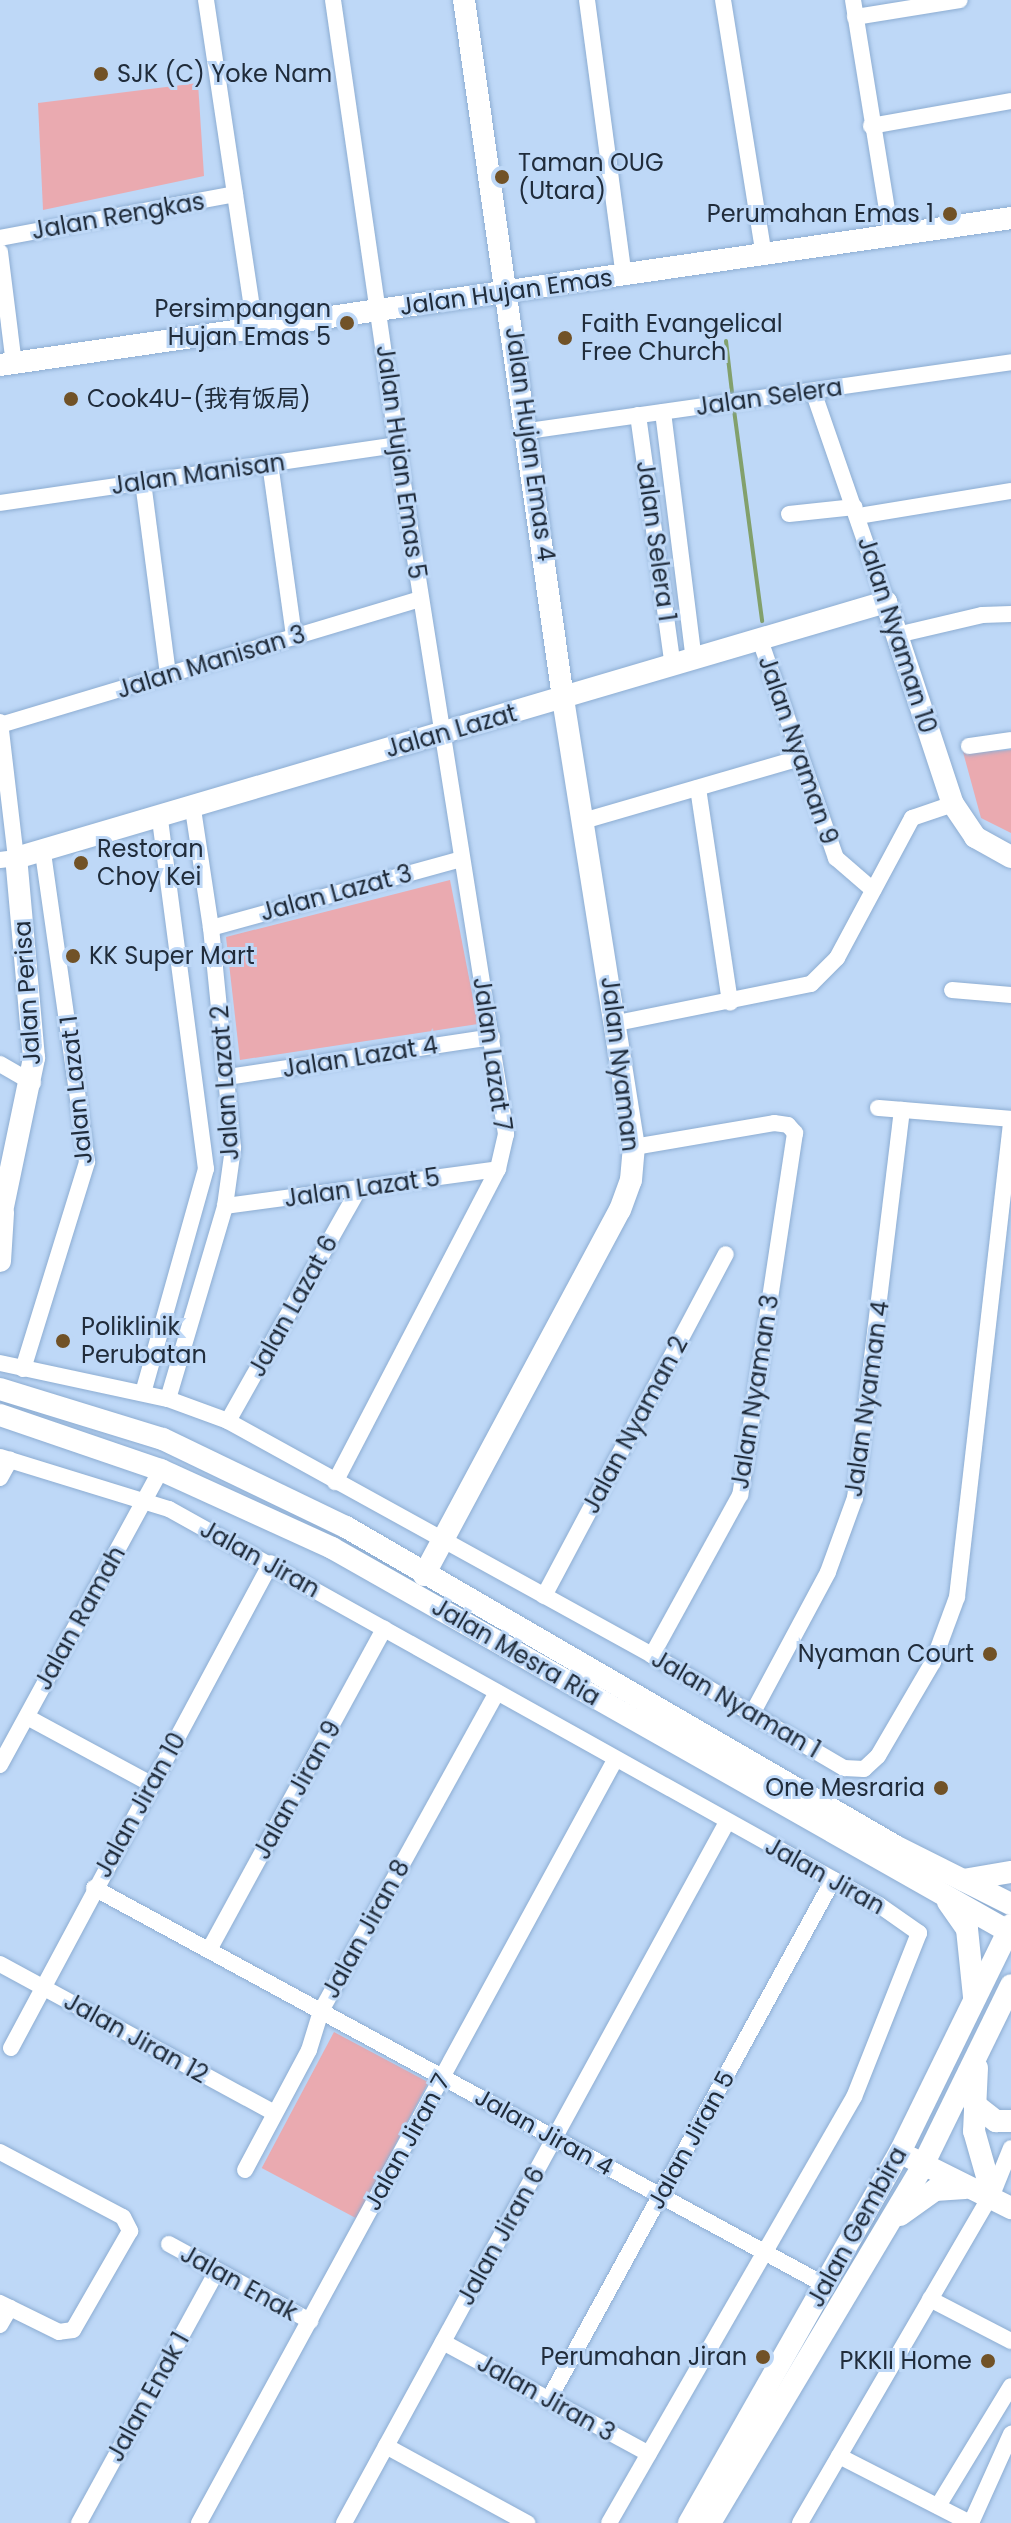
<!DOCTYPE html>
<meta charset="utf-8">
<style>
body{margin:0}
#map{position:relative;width:1011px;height:2523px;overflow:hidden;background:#bed8f7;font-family:Poppins,"Noto Sans SC",sans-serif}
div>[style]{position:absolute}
.green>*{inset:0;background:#eaaab0;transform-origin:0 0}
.stream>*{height:4px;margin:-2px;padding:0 2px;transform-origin:2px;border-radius:2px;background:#82a06c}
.roads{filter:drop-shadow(0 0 2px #8dadd2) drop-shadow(0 0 2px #8dadd2)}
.street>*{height:16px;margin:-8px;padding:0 8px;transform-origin:8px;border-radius:8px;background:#fff}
.secondary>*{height:22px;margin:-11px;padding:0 11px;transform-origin:11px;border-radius:11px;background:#fff}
.dots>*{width:22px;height:22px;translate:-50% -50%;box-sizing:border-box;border:4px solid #bed8f7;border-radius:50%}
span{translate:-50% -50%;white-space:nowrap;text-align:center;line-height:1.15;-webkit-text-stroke:6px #bed8f7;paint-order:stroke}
.poi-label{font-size:24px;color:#202c3b}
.left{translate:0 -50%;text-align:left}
.right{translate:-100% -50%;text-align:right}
.street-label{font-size:24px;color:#202c3b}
</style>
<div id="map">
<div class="green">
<div style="clip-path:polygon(198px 83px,204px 176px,43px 210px,38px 103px)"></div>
<div style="clip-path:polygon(1011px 750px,1011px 833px,981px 818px,963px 752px)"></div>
<div style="clip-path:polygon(450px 880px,478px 1024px,240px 1060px,226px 937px)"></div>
<div style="left:334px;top:2032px;width:107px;height:154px;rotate:28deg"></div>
</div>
<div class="stream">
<div style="left:726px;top:341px;width:51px;rotate:83.3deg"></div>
<div style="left:734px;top:410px;width:213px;rotate:82.4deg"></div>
</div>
<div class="roads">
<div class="street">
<div style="left:206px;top:0;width:332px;rotate:81.5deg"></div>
<div style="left:333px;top:0;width:450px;rotate:81.8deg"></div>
<div style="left:397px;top:445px;width:698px;rotate:81.01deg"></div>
<div style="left:506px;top:1134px;width:36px;rotate:103deg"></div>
<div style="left:498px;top:1169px;width:353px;rotate:117.5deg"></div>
<div style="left:587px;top:0;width:278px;rotate:82.4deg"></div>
<div style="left:723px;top:0;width:260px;rotate:80.9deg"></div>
<div style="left:853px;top:0;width:238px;rotate:80.8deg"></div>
<div style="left:855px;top:17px;width:106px;rotate:-9.2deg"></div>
<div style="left:871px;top:126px;width:142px;rotate:-10.1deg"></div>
<div style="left:0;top:238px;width:239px;rotate:-10.6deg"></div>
<div style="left:0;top:252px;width:113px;rotate:82.9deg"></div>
<div style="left:813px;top:391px;width:223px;rotate:70.9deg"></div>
<div style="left:663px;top:412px;width:250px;rotate:82.9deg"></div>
<div style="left:638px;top:415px;width:253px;rotate:82.1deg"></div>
<div style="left:528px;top:431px;width:488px;rotate:-8.1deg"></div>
<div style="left:270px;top:463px;width:176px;rotate:82.1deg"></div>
<div style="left:143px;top:482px;width:194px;rotate:82.6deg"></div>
<div style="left:0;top:503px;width:401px;rotate:-8.3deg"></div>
<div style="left:789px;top:514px;width:66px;rotate:-6.1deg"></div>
<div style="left:858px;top:516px;width:155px;rotate:-9.3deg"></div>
<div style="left:897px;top:635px;width:87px;rotate:-13.2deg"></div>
<div style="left:982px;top:615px;width:29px;rotate:-2deg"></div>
<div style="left:760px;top:640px;width:231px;rotate:70.8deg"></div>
<div style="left:836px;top:858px;width:49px;rotate:40.9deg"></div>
<div style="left:0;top:722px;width:137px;rotate:83.3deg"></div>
<div style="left:16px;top:858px;width:16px;rotate:173deg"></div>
<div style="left:0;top:725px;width:439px;rotate:-16.7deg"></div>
<div style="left:969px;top:746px;width:42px;rotate:-8.1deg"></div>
<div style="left:698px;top:788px;width:217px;rotate:81.5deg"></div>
<div style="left:583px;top:821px;width:226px;rotate:-16.2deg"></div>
<div style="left:211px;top:928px;width:259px;rotate:-15.4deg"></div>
<div style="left:952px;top:990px;width:59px;rotate:4.8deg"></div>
<div style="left:617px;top:1023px;width:198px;rotate:-11.4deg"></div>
<div style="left:811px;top:984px;width:37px;rotate:-45deg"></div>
<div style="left:837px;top:958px;width:159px;rotate:-61.8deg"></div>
<div style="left:912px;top:818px;width:43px;rotate:-18.9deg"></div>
<div style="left:0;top:1064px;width:38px;rotate:30deg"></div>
<div style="left:228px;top:1077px;width:267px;rotate:-8.6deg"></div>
<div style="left:878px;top:1108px;width:133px;rotate:4.7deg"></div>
<div style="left:634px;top:1147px;width:142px;rotate:-9.7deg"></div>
<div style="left:774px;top:1123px;width:14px;rotate:8deg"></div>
<div style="left:788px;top:1125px;width:11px;rotate:49deg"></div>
<div style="left:795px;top:1133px;width:366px;rotate:98.6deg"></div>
<div style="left:740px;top:1495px;width:183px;rotate:118.8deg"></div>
<div style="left:225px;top:1206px;width:275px;rotate:-7.7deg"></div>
<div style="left:0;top:1363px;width:172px;rotate:12.1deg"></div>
<div style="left:168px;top:1399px;width:64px;rotate:20.1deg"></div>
<div style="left:228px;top:1421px;width:484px;rotate:28.9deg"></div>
<div style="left:652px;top:1655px;width:223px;rotate:30.5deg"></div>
<div style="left:844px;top:1768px;width:20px;rotate:3deg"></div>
<div style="left:864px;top:1769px;width:19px;rotate:-43deg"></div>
<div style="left:878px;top:1756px;width:109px;rotate:-59.7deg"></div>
<div style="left:933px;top:1662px;width:69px;rotate:-69.7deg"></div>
<div style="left:957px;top:1597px;width:474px;rotate:-83.5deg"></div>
<div style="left:23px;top:1369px;width:217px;rotate:-72.8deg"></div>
<div style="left:87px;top:1162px;width:313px;rotate:-98.1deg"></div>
<div style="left:143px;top:1393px;width:233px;rotate:-74.3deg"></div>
<div style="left:206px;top:1169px;width:353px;rotate:-97.5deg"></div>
<div style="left:168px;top:1399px;width:201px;rotate:-73.5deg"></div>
<div style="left:225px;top:1206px;width:59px;rotate:-82.1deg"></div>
<div style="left:233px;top:1148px;width:221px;rotate:-95.7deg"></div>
<div style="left:211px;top:928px;width:120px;rotate:-98.6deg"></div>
<div style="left:228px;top:1421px;width:265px;rotate:-60.6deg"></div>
<div style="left:0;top:1457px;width:177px;rotate:17.1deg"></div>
<div style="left:169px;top:1509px;width:813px;rotate:29.15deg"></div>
<div style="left:879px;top:1905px;width:49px;rotate:35deg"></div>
<div style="left:919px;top:1933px;width:176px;rotate:111.6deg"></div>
<div style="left:854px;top:2097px;width:491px;rotate:119.9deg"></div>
<div style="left:0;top:1478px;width:21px;rotate:-61deg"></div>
<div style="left:544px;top:1596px;width:387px;rotate:-62deg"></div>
<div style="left:752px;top:1714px;width:161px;rotate:-61.8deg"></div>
<div style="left:828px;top:1572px;width:79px;rotate:-70deg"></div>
<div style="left:855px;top:1498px;width:391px;rotate:-83.1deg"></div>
<div style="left:27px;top:1717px;width:141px;rotate:28.4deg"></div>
<div style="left:0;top:1765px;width:336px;rotate:-61.4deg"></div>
<div style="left:94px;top:1888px;width:832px;rotate:28.51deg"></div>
<div style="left:209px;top:1950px;width:366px;rotate:-61.4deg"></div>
<div style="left:0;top:1964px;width:311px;rotate:28.5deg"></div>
<div style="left:11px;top:2048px;width:550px;rotate:-61.81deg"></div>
<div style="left:0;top:2152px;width:139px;rotate:27.9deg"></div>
<div style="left:123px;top:2217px;width:16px;rotate:63deg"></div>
<div style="left:130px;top:2231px;width:114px;rotate:119.9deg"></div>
<div style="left:73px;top:2330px;width:14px;rotate:172deg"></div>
<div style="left:59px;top:2332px;width:66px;rotate:-153.8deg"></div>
<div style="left:245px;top:2170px;width:136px;rotate:-61.9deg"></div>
<div style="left:309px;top:2050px;width:41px;rotate:-72.9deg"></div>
<div style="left:321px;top:2011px;width:364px;rotate:-61.1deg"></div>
<div style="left:994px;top:2190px;width:45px;rotate:-68deg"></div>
<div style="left:169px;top:2244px;width:161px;rotate:28.6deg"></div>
<div style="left:930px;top:2299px;width:91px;rotate:27.4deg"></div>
<div style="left:0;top:2325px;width:20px;rotate:-60deg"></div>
<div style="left:443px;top:2342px;width:234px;rotate:28.5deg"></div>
<div style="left:549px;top:2399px;width:592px;rotate:-61.31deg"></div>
<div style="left:386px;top:2446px;width:161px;rotate:28.6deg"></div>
<div style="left:839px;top:2456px;width:147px;rotate:27.1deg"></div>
<div style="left:938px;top:2506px;width:140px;rotate:-58.7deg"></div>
<div style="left:79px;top:2523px;width:287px;rotate:-61.3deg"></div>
<div style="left:199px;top:2523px;width:869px;rotate:-61.4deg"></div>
<div style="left:344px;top:2523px;width:799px;rotate:-61.35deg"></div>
<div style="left:800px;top:2523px;width:377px;rotate:-59.8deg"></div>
<div style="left:971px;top:2523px;width:98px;rotate:-65.8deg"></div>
</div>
<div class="secondary">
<div style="left:0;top:365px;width:1022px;rotate:-8.27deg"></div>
<div style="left:0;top:1221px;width:167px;rotate:-78.2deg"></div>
<div style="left:34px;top:1058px;width:201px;rotate:-95.1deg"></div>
<div style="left:16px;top:858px;width:907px;rotate:-16.4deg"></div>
<div style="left:886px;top:602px;width:213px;rotate:71.7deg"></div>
<div style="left:953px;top:804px;width:40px;rotate:56deg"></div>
<div style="left:975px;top:837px;width:41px;rotate:29.1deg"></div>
<div style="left:0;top:1261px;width:48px;rotate:-86.4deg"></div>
<div style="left:0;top:1389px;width:170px;rotate:17.1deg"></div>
<div style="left:163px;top:1439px;width:203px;rotate:25.7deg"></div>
<div style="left:346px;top:1527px;width:637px;rotate:30.15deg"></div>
<div style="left:897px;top:1847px;width:127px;rotate:26.6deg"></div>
<div style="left:0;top:1415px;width:170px;rotate:18.9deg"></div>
<div style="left:161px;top:1470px;width:188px;rotate:24.5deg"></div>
<div style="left:332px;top:1548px;width:781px;rotate:29.55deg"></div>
<div style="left:424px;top:1575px;width:414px;rotate:-61.8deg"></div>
<div style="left:620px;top:1210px;width:32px;rotate:-70deg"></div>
<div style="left:631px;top:1180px;width:33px;rotate:-85deg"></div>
<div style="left:634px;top:1147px;width:455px;rotate:-99deg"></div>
<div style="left:563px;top:698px;width:705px;rotate:-98.07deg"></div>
<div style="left:963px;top:1880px;width:49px;rotate:-9.5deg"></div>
<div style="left:948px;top:1902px;width:33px;rotate:55deg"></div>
<div style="left:967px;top:1929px;width:68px;rotate:84.1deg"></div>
<div style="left:977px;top:2068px;width:63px;rotate:92.7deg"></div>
<div style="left:974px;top:2131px;width:58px;rotate:74.1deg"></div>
<div style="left:974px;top:2104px;width:28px;rotate:38deg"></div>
<div style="left:996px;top:2121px;width:15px"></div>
<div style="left:911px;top:2158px;width:112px;rotate:26.6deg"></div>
<div style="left:900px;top:2215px;width:43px;rotate:-35.5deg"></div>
<div style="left:935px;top:2190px;width:30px;rotate:-4deg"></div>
<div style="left:689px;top:2523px;width:427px;rotate:-60.4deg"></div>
<div style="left:900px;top:2152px;width:253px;rotate:-63.9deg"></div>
<div style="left:710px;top:2523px;width:417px;rotate:-59.2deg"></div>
<div style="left:923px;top:2165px;width:200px;rotate:-63.9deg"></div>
</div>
</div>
<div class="dots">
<div style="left:101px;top:74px;background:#715227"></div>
<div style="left:502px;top:177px;background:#715227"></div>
<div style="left:950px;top:214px;background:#715227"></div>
<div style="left:347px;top:323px;background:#715227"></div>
<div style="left:565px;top:338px;background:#715227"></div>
<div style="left:71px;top:399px;background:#715227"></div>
<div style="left:81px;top:863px;background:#715227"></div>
<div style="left:73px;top:956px;background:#715227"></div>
<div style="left:63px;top:1341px;background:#715227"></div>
<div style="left:990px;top:1654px;background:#715227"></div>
<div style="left:941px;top:1788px;background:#715227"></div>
<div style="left:763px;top:2357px;background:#715227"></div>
<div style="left:988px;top:2361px;background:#715227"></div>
</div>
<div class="poi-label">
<span class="left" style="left:117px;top:74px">SJK (C) Yoke Nam</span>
<span class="left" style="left:518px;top:177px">Taman OUG<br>(Utara)</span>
<span class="right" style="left:934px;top:214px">Perumahan Emas 1</span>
<span class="right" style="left:331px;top:323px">Persimpangan<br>Hujan Emas 5</span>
<span class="left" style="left:581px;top:338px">Faith Evangelical<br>Free Church</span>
<span class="left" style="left:87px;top:399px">Cook4U-(我有饭局)</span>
<span class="left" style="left:97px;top:863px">Restoran<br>Choy Kei</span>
<span class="left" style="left:89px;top:956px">KK Super Mart</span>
<span class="left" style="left:81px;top:1341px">Poliklinik<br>Perubatan</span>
<span class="right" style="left:974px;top:1654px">Nyaman Court</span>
<span class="right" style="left:925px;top:1788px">One Mesraria</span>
<span class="right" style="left:747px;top:2357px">Perumahan Jiran</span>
<span class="right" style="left:972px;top:2361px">PKKII Home</span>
</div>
<div class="street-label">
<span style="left:118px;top:216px;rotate:-10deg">Jalan Rengkas</span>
<span style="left:506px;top:292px;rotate:-8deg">Jalan Hujan Emas</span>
<span style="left:769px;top:397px;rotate:-8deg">Jalan Selera</span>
<span style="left:530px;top:444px;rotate:82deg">Jalan Hujan Emas 4</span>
<span style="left:401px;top:462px;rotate:82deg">Jalan Hujan Emas 5</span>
<span style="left:198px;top:474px;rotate:-8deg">Jalan Manisan</span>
<span style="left:656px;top:541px;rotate:82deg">Jalan Selera 1</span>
<span style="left:897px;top:635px;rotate:72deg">Jalan Nyaman 10</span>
<span style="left:211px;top:662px;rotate:-17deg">Jalan Manisan 3</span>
<span style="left:451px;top:731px;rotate:-16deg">Jalan Lazat</span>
<span style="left:798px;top:750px;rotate:71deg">Jalan Nyaman 9</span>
<span style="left:336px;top:893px;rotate:-15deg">Jalan Lazat 3</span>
<span style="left:27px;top:993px;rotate:-94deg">Jalan Perisa</span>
<span style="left:492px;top:1054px;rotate:82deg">Jalan Lazat 7</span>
<span style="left:360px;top:1057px;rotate:-9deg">Jalan Lazat 4</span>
<span style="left:620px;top:1064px;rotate:83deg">Jalan Nyaman</span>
<span style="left:225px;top:1083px;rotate:-94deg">Jalan Lazat 2</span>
<span style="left:76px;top:1090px;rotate:-96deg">Jalan Lazat 1</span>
<span style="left:362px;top:1188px;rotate:-8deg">Jalan Lazat 5</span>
<span style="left:293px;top:1306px;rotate:-61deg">Jalan Lazat 6</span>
<span style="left:755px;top:1392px;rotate:-81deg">Jalan Nyaman 3</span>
<span style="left:867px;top:1399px;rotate:-82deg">Jalan Nyaman 4</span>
<span style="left:635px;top:1425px;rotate:-62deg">Jalan Nyaman 2</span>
<span style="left:260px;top:1559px;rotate:29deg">Jalan Jiran</span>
<span style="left:80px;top:1618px;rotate:-61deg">Jalan Ramah</span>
<span style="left:516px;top:1652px;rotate:30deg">Jalan Mesra Ria</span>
<span style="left:736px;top:1704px;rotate:30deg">Jalan Nyaman 1</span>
<span style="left:297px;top:1790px;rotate:-61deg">Jalan Jiran 9</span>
<span style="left:140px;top:1805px;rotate:-61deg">Jalan Jiran 10</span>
<span style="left:825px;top:1876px;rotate:29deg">Jalan Jiran</span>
<span style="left:366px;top:1929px;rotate:-61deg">Jalan Jiran 8</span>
<span style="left:136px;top:2038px;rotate:29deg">Jalan Jiran 12</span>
<span style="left:544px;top:2132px;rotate:29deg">Jalan Jiran 4</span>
<span style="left:691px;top:2140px;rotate:-61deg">Jalan Jiran 5</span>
<span style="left:407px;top:2142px;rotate:-61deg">Jalan Jiran 7</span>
<span style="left:857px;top:2227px;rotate:-61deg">Jalan Gembira</span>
<span style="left:501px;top:2236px;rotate:-61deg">Jalan Jiran 6</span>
<span style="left:239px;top:2283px;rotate:29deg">Jalan Enak</span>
<span style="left:148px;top:2397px;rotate:-61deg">Jalan Enak 1</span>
<span style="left:546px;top:2398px;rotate:29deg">Jalan Jiran 3</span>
</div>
</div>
